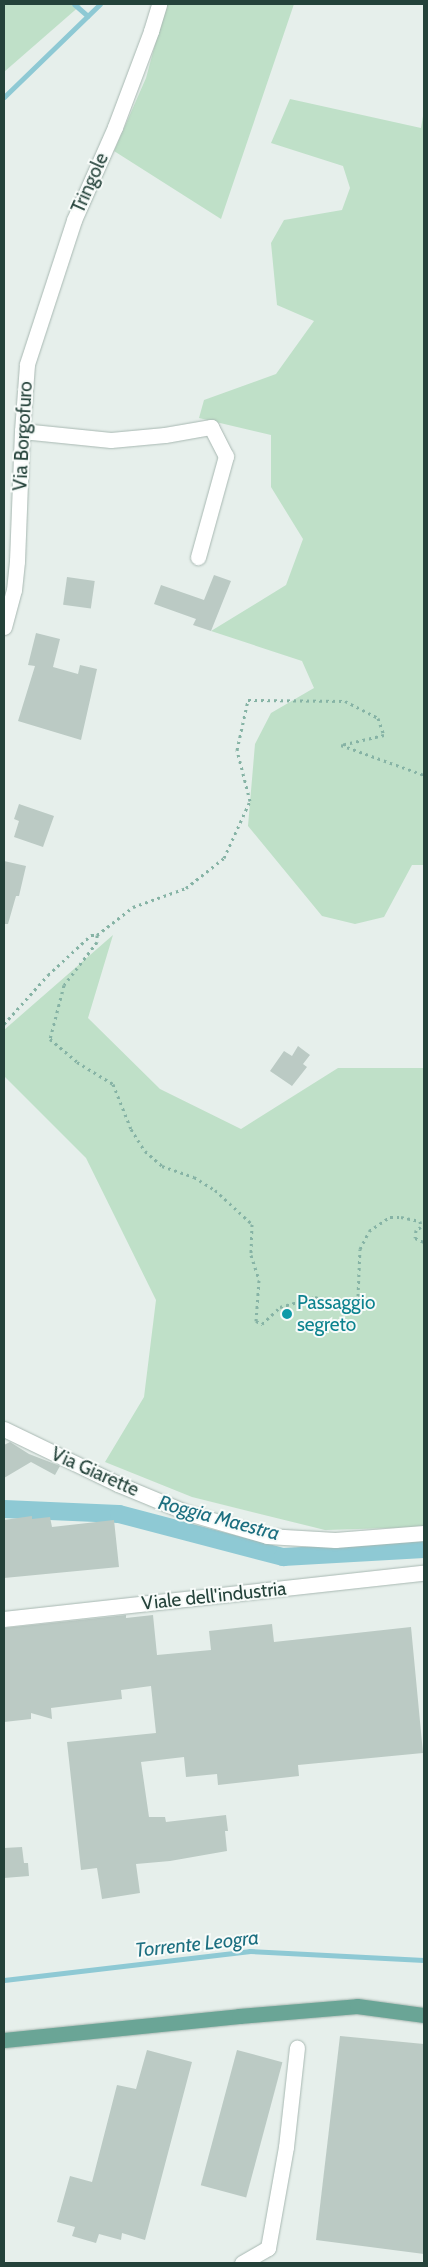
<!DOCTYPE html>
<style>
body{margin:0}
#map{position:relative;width:428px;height:2267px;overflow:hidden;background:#e6efeb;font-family:Cabin,sans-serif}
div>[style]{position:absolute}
.green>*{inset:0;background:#bfe0c8}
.stream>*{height:5px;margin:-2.5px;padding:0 2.5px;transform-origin:2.5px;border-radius:2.5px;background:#8ec9d4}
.canal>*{height:18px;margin:-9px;padding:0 9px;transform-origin:9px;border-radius:9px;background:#8ec9d4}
.building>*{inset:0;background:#bbcac4;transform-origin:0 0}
.path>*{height:3px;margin-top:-1.5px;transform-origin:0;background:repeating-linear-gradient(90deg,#86b3a5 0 2.5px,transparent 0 6.5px)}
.roads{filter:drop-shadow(0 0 1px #a8b8b2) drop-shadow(0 0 1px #a8b8b2)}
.minor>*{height:15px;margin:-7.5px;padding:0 7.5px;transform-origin:7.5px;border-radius:7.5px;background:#fff}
.major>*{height:15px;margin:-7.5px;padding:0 7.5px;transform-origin:7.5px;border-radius:7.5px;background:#6aa596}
.dots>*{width:14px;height:14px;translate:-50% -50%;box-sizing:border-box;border:2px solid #f7fbf9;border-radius:50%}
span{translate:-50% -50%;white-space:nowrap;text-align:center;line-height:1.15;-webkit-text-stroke:4px #f7fbf9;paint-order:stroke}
.street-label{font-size:19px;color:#24423a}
.culture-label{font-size:19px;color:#0d838f}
.left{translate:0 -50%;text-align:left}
.water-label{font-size:20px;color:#1c6f80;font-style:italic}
.frame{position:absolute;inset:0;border:5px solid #24423a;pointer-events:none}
</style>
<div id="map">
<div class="green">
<div style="clip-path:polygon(4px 4px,82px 4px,4px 72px)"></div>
<div style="clip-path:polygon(166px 4px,294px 4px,221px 219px,114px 151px,146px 78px)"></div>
<div style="clip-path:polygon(290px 99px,421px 128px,424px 110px,424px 865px,412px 865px,384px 917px,355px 924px,322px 916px,248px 826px,255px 744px,271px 713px,314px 688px,302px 661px,211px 631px,286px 585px,303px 539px,271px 487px,271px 435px,199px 418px,204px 400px,276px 374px,314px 321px,277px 305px,271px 243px,284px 220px,342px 210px,350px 188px,343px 166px,271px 143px)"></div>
<div style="clip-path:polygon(113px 935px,88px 1018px,160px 1089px,241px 1129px,338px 1068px,424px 1068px,424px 1527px,325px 1530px,192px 1497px,105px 1462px,144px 1397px,156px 1300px,86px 1158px,4px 1076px,4px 1030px)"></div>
</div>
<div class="stream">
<div style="left:74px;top:4px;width:18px;rotate:41deg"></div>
<div style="left:4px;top:97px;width:134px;rotate:-44.1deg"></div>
<div style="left:4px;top:1980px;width:248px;rotate:-6.7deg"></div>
<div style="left:250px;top:1951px;width:174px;rotate:3deg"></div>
</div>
<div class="canal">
<div style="left:4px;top:1509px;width:115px;rotate:2.5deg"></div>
<div style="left:119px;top:1514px;width:170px;rotate:14.7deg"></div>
<div style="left:283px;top:1557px;width:141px;rotate:-3.2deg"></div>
</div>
<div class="building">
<div style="clip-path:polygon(214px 575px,231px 581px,211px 631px,193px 625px,196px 619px,154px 604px,161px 585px,204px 600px)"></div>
<div style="left:67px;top:577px;width:28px;height:28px;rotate:8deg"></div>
<div style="clip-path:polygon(36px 633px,60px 639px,53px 667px,78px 674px,80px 665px,97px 669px,81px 740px,18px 721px,35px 666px,28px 665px)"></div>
<div style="clip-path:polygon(19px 804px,54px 816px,43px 847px,14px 837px,19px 821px,14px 819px)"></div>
<div style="clip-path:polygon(4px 861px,26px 866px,19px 896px,16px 896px,8px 924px,4px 924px)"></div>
<div style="clip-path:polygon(298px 1046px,310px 1055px,303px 1064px,307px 1067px,292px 1086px,270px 1071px,284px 1051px,292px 1056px)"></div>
<div style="clip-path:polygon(10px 1442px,29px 1454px,60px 1466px,55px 1475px,31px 1462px,4px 1478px,4px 1445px)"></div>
<div style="clip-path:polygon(32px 1516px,32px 1519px,50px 1517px,52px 1527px,114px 1520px,119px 1567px,4px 1578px,4px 1520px)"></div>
<div style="clip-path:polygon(126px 1615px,126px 1618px,153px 1615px,157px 1655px,211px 1650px,209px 1631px,272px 1624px,274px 1642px,411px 1627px,423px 1753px,298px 1765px,299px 1776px,218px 1785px,217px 1774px,186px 1777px,184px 1757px,141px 1762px,149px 1817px,165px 1817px,166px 1822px,226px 1815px,228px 1831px,225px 1831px,227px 1851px,170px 1861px,136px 1864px,140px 1893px,102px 1899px,97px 1868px,81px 1870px,67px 1742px,156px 1733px,151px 1686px,121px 1690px,122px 1699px,51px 1708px,52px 1719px,31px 1713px,31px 1719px,4px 1722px,4px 1628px)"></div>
<div style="clip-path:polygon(22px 1847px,24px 1863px,28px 1863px,29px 1876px,4px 1878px,4px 1848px)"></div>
<div style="clip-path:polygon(340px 2036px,424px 2044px,424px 2254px,316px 2240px)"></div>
<div style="clip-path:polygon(147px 2050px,192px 2062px,145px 2240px,122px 2233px,121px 2240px,99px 2234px,96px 2243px,72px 2236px,75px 2227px,57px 2222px,70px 2176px,92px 2182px,117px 2085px,136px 2089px)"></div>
<div style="left:237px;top:2050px;width:47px;height:140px;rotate:15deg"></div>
</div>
<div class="path">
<div style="left:97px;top:935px;width:7px;rotate:90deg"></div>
<div style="left:97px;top:942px;width:54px;rotate:127.5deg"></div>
<div style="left:64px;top:985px;width:56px;rotate:104.5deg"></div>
<div style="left:50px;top:1039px;width:35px;rotate:40deg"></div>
<div style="left:77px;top:1062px;width:42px;rotate:31.4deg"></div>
<div style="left:113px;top:1084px;width:48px;rotate:68.2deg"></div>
<div style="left:131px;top:1129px;width:26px;rotate:58deg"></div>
<div style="left:145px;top:1151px;width:23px;rotate:41deg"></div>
<div style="left:162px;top:1166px;width:34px;rotate:19deg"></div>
<div style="left:194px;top:1177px;width:25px;rotate:32deg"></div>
<div style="left:215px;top:1190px;width:50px;rotate:42.6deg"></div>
<div style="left:252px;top:1224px;width:31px;rotate:92deg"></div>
<div style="left:251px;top:1255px;width:26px;rotate:72deg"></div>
<div style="left:259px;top:1280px;width:41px;rotate:94.2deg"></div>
<div style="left:256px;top:1321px;width:7px;rotate:27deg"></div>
<div style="left:262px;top:1324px;width:25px;rotate:-43deg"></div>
<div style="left:280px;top:1307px;width:36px;rotate:-16deg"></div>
<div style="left:315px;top:1297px;width:31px;rotate:21deg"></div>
<div style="left:344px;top:1308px;width:18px;rotate:-41deg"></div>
<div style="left:358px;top:1296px;width:47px;rotate:-87.6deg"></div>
<div style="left:360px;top:1249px;width:20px;rotate:-63deg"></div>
<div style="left:369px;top:1231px;width:25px;rotate:-34deg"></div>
<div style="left:390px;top:1217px;width:11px"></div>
<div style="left:401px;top:1217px;width:19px;rotate:12deg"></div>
<div style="left:420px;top:1221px;width:6px;rotate:81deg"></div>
<div style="left:421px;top:1227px;width:6px;rotate:149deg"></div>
<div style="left:416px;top:1230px;width:8px;rotate:97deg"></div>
<div style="left:415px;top:1238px;width:10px;rotate:24deg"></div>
<div style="left:4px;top:1024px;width:66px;rotate:-48.1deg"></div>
<div style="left:48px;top:975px;width:59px;rotate:-42.9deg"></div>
<div style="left:91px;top:935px;width:6px"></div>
<div style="left:97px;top:935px;width:46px;rotate:-37.9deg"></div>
<div style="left:133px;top:907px;width:56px;rotate:-19.7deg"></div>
<div style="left:186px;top:888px;width:48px;rotate:-38.3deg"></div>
<div style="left:224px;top:858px;width:63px;rotate:-65.5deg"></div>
<div style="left:250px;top:801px;width:53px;rotate:-104.3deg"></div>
<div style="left:237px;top:750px;width:51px;rotate:-77.6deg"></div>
<div style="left:248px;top:700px;width:97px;rotate:0.6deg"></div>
<div style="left:345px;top:701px;width:37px;rotate:27deg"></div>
<div style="left:378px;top:718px;width:18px;rotate:71deg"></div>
<div style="left:384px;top:735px;width:44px;rotate:166.9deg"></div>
<div style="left:341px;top:745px;width:88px;rotate:19.9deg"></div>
</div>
<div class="roads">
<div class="minor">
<div style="left:22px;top:431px;width:89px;rotate:5.8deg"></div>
<div style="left:111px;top:440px;width:54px;rotate:-5.3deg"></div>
<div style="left:165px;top:435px;width:47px;rotate:-9.9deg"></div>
<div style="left:211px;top:427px;width:33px;rotate:63deg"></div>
<div style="left:226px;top:456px;width:105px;rotate:105.5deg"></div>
<div style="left:4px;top:627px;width:38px;rotate:-75deg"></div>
<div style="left:14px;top:590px;width:29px;rotate:-84deg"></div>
<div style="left:17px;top:561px;width:130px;rotate:-87.8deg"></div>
<div style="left:22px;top:431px;width:67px;rotate:-85.7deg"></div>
<div style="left:27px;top:364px;width:151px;rotate:-71.9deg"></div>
<div style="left:74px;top:220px;width:102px;rotate:-66.2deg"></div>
<div style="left:115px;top:127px;width:103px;rotate:-69.4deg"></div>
<div style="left:151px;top:31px;width:28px;rotate:-73deg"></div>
<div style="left:4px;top:1429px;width:127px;rotate:25.8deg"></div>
<div style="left:118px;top:1484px;width:76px;rotate:22.5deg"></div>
<div style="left:188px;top:1513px;width:82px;rotate:16.2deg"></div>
<div style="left:267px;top:1536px;width:68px;rotate:3.4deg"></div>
<div style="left:335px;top:1540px;width:89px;rotate:-4.5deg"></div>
<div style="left:4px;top:1619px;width:423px;rotate:-6.3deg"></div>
<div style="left:242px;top:2263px;width:30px;rotate:-30deg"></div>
<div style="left:268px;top:2248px;width:103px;rotate:-79.9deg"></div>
<div style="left:286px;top:2147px;width:100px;rotate:-83.7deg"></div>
</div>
<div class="major">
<div style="left:4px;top:2040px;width:236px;rotate:-5.8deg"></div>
<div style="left:239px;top:2016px;width:118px;rotate:-4.8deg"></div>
<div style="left:357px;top:2006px;width:68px;rotate:7.7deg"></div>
</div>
</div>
<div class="dots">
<div style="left:287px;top:1314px;background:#0f9aa8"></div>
</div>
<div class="street-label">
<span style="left:90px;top:183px;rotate:-66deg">Tringole</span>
<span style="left:23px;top:436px;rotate:-87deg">Via Borgofuro</span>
<span style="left:95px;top:1472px;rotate:24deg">Via Giarette</span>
<span style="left:214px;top:1596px;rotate:-6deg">Viale dell'industria</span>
</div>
<div class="culture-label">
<span class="left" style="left:297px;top:1314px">Passaggio<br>segreto</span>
</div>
<div class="water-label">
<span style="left:219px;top:1518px;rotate:15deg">Roggia Maestra</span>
<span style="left:197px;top:1944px;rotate:-6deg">Torrente Leogra</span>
</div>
<div class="frame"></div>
</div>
